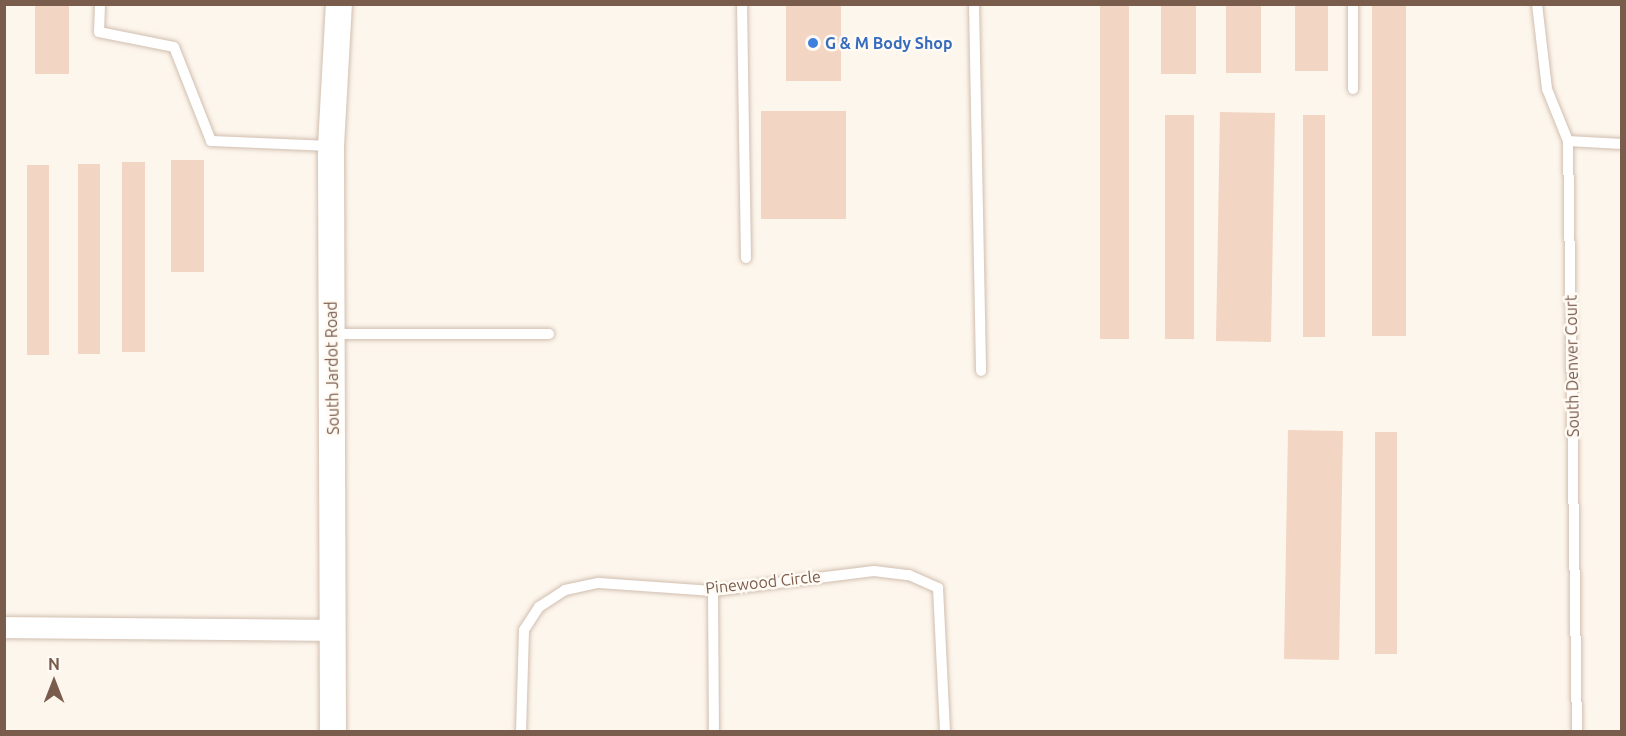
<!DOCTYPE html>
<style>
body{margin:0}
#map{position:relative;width:1626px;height:736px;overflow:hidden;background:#fdf6ec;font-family:Ubuntu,sans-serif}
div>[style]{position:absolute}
.building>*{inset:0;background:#f3d5c3;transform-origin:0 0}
.roads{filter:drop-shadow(0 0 2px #d1beb0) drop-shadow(0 0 2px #d1beb0)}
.service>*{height:10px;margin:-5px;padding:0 5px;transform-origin:5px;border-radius:5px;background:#fff}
.minor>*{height:21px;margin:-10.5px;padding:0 10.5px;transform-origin:10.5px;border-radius:10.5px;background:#fff}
.tertiary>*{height:26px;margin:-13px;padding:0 13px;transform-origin:13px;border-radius:13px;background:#fff}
.dots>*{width:16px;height:16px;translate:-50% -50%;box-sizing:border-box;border:3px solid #fffaf3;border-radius:50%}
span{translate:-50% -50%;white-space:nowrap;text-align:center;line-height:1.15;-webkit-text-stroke:5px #fffaf3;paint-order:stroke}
.shop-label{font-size:16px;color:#366cbe;font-weight:700}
.left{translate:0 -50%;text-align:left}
.street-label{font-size:16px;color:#7a5c4d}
.frame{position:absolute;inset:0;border:6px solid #7a5c4d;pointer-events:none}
.north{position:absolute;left:24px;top:652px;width:60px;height:60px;-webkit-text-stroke:4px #fffaf3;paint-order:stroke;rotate:0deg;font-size:16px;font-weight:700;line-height:24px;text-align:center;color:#7a5c4d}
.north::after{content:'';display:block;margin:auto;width:21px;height:27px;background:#7a5c4d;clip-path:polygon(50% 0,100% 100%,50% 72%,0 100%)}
</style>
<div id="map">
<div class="building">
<div style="left:35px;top:4px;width:34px;height:70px"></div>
<div style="left:786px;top:4px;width:55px;height:77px"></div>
<div style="left:1100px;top:4px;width:29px;height:335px"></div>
<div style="left:1161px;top:4px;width:35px;height:70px"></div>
<div style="left:1226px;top:4px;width:35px;height:69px"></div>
<div style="left:1295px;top:4px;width:33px;height:67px"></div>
<div style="left:1372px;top:4px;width:34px;height:332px"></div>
<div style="left:761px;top:111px;width:85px;height:108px"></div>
<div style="left:1220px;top:112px;width:55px;height:229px;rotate:1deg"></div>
<div style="left:1194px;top:115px;width:224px;height:29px;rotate:90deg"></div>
<div style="left:1303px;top:115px;width:22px;height:222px"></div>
<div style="left:171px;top:160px;width:33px;height:112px"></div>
<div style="left:122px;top:162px;width:23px;height:190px"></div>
<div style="left:78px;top:164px;width:22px;height:190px"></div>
<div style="left:27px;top:165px;width:22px;height:190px"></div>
<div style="left:1288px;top:430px;width:55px;height:229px;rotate:1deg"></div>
<div style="left:1375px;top:432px;width:22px;height:222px"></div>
</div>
<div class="roads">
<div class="service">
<div style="left:100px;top:4px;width:28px;rotate:92deg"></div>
<div style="left:99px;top:32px;width:76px;rotate:11.3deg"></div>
<div style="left:174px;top:47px;width:101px;rotate:68.5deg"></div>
<div style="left:211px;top:141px;width:120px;rotate:2.4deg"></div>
<div style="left:742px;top:4px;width:254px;rotate:89.1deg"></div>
<div style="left:974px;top:4px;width:367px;rotate:88.9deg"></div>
<div style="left:1353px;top:4px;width:85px;rotate:90deg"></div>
<div style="left:1537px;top:4px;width:86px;rotate:83.3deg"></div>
<div style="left:1547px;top:89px;width:56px;rotate:68deg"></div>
<div style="left:1568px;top:141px;width:591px;rotate:89.13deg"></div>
<div style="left:1568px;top:141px;width:54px;rotate:3.2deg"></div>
<div style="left:332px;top:334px;width:217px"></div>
<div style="left:713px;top:591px;width:141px;rotate:89.6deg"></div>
<div style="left:521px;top:732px;width:102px;rotate:-88.3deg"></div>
<div style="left:524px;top:630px;width:27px;rotate:-57deg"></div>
<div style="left:539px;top:607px;width:31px;rotate:-33deg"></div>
<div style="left:565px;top:590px;width:35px;rotate:-12deg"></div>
<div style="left:599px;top:583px;width:114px;rotate:4deg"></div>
<div style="left:713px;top:591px;width:162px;rotate:-7.1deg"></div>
<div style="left:874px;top:571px;width:35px;rotate:7deg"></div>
<div style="left:909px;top:575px;width:32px;rotate:24deg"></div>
<div style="left:938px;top:588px;width:144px;rotate:87.2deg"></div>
</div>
<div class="minor">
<div style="left:4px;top:627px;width:330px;rotate:0.5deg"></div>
</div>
<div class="tertiary">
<div style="left:333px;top:732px;width:586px;rotate:-90.2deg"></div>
<div style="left:331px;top:146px;width:142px;rotate:-86.8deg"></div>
</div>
</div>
<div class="dots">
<div style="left:813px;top:43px;background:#3f7fe0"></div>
</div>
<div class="shop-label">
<span class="left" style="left:825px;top:43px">G &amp; M Body Shop</span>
</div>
<div class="street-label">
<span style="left:1572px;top:366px;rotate:-91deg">South Denver Court</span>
<span style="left:332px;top:368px;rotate:-91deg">South Jardot Road</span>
<span style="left:763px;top:582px;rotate:-6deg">Pinewood Circle</span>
</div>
<div class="frame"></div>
<div class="north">N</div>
</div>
